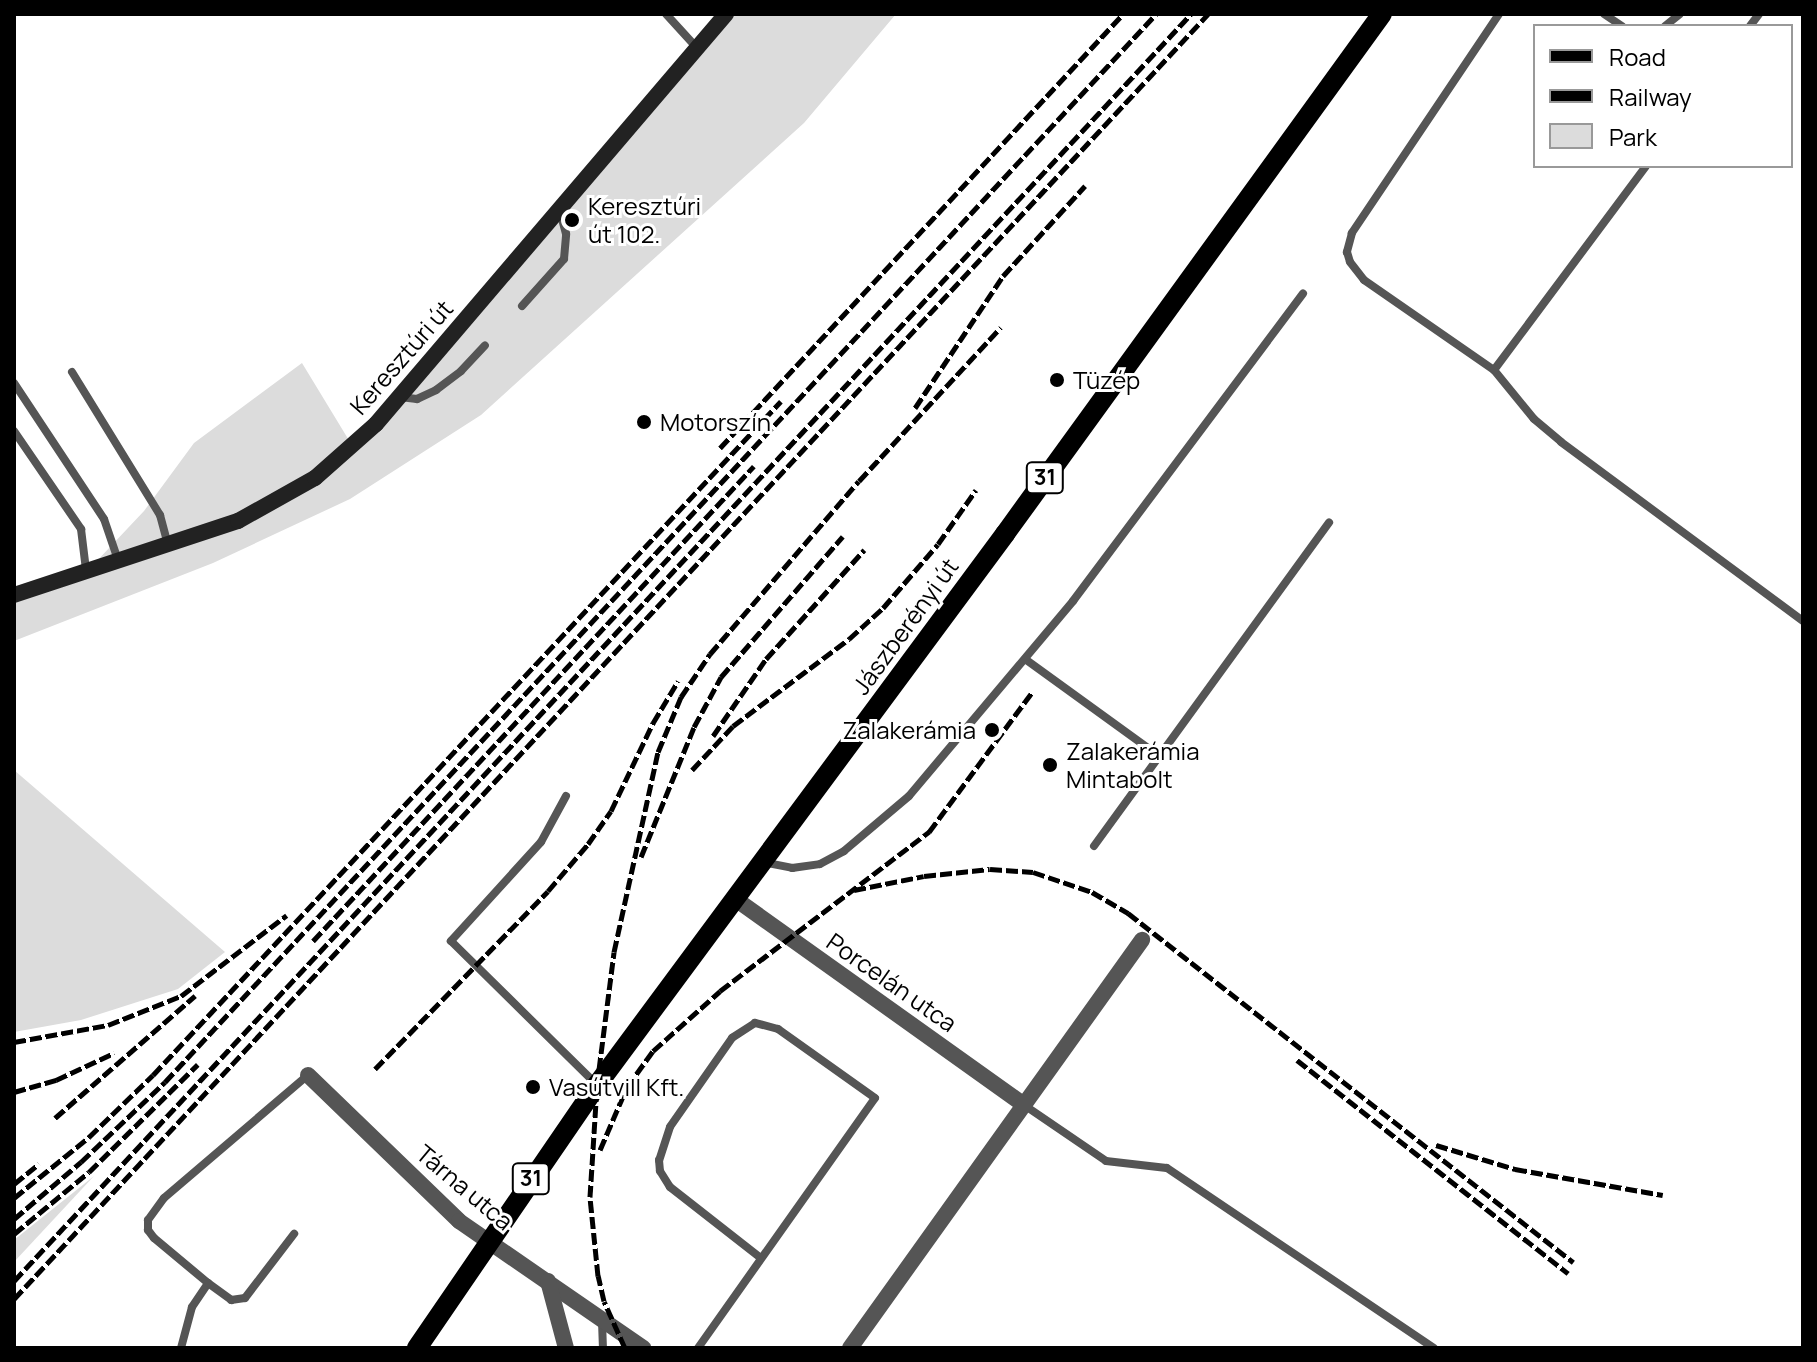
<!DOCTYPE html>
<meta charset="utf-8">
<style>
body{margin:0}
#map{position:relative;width:1817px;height:1362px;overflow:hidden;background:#fff;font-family:Manrope,sans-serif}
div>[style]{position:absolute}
.green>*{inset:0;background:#dcdcdc}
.service>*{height:8px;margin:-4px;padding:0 4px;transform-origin:4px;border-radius:4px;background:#555}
.minor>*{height:16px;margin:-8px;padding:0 8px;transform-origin:8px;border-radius:8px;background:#555}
.secondary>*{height:16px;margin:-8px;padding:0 8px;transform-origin:8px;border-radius:8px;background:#222}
.primary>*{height:20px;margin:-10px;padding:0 10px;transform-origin:10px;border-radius:10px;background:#000}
.rail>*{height:5px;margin-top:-2.5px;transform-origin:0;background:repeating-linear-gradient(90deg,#000 0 12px,transparent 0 16px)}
.dots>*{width:22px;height:22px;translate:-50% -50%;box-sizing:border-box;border:4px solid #fff;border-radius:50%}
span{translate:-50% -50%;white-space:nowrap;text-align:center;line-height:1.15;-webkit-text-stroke:6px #fff;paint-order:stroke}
.shield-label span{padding:2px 6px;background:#fff;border:2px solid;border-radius:6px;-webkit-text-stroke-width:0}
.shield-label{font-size:22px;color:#000;font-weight:700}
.poi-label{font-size:24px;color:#000}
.left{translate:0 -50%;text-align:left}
.right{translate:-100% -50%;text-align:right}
.street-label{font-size:24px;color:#000}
.frame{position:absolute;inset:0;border:16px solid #000;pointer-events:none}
.legend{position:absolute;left:1533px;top:24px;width:260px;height:144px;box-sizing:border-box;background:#fff;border:2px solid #999;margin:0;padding:10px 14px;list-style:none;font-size:24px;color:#000}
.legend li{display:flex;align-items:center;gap:16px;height:40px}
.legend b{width:40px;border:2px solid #999}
</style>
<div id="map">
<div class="green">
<div style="clip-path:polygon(730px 14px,896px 14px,804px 123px,481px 415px,350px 499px,213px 563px,14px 641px,14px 595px,94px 564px,144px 511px,194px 443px,302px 363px,350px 442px,514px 250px)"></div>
<div style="clip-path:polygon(14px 770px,225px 952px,178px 989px,81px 1020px,14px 1032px)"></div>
<div style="clip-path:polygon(94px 1176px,14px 1262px,14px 1240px)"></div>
</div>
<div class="service">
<div style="left:666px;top:14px;width:46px;rotate:47.6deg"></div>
<div style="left:1499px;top:14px;width:264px;rotate:123.9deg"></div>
<div style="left:1352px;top:233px;width:20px;rotate:105deg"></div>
<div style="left:1347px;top:252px;width:10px;rotate:73deg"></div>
<div style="left:1350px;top:262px;width:23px;rotate:52deg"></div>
<div style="left:1364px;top:280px;width:158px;rotate:34.7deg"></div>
<div style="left:1494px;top:370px;width:63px;rotate:50.8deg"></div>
<div style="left:1534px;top:419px;width:35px;rotate:40deg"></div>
<div style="left:1561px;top:442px;width:301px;rotate:36.5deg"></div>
<div style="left:1604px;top:14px;width:22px;rotate:34deg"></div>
<div style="left:1665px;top:26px;width:19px;rotate:-39deg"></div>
<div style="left:1750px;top:26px;width:15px;rotate:-53deg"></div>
<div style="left:522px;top:306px;width:63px;rotate:-48.2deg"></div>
<div style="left:564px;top:259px;width:25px;rotate:-85deg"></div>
<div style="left:566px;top:234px;width:24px;rotate:-105deg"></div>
<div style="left:1494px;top:370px;width:254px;rotate:-53.3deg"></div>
<div style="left:72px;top:372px;width:168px;rotate:58.4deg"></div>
<div style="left:160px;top:515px;width:30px;rotate:75deg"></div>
<div style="left:14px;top:383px;width:163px;rotate:56.5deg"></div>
<div style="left:104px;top:519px;width:43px;rotate:71.1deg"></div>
<div style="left:400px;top:397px;width:17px;rotate:7deg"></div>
<div style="left:417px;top:399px;width:21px;rotate:-25deg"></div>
<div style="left:436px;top:390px;width:31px;rotate:-37deg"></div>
<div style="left:461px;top:371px;width:35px;rotate:-47deg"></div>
<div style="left:14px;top:431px;width:119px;rotate:55.6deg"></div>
<div style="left:81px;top:529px;width:41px;rotate:83deg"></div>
<div style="left:1025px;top:659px;width:165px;rotate:35.9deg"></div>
<div style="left:566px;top:796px;width:52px;rotate:118.5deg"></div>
<div style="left:541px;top:842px;width:134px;rotate:132.3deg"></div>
<div style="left:451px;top:941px;width:205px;rotate:44.6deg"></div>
<div style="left:1094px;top:846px;width:400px;rotate:-54deg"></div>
<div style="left:762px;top:862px;width:31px;rotate:11deg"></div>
<div style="left:792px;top:868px;width:28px;rotate:-8deg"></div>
<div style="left:820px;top:864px;width:27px;rotate:-28deg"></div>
<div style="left:844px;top:851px;width:85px;rotate:-40.2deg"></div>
<div style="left:909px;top:796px;width:255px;rotate:-49.9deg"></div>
<div style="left:1073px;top:601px;width:384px;rotate:-53.2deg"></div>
<div style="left:1024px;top:1105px;width:99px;rotate:34.3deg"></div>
<div style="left:1106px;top:1161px;width:61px;rotate:6.5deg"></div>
<div style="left:1167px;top:1168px;width:322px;rotate:34deg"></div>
<div style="left:208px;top:1283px;width:29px;rotate:36deg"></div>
<div style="left:231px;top:1300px;width:14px;rotate:-8deg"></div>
<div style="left:245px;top:1298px;width:81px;rotate:-52.6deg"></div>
<div style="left:602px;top:1321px;width:27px;rotate:88deg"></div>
<div style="left:181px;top:1348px;width:42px;rotate:-75deg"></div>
<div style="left:192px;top:1307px;width:29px;rotate:-56deg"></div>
<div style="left:208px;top:1283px;width:70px;rotate:-140.2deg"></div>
<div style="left:154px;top:1238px;width:10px;rotate:-127deg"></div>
<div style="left:148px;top:1230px;width:10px;rotate:-90deg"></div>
<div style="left:148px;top:1220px;width:27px;rotate:-54deg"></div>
<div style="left:164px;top:1198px;width:189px;rotate:-40.5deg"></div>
<div style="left:698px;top:1348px;width:306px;rotate:-54.7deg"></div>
<div style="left:875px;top:1098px;width:119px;rotate:-144.6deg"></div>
<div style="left:778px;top:1029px;width:24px;rotate:-165deg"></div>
<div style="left:755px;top:1023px;width:27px;rotate:147deg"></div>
<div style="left:732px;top:1038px;width:108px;rotate:124.9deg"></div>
<div style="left:670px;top:1127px;width:35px;rotate:108deg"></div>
<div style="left:659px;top:1160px;width:11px;rotate:85deg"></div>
<div style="left:660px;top:1171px;width:19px;rotate:58deg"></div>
<div style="left:670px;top:1187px;width:115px;rotate:38deg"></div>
</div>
<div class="minor">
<div style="left:734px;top:898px;width:356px;rotate:35.5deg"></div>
<div style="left:308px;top:1075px;width:210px;rotate:44deg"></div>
<div style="left:459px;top:1221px;width:224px;rotate:34.6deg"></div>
<div style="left:548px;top:1281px;width:69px;rotate:75deg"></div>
<div style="left:850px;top:1348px;width:502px;rotate:-54.41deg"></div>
</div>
<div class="secondary">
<div style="left:14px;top:595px;width:236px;rotate:-18.3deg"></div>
<div style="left:238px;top:521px;width:88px;rotate:-29.2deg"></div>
<div style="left:315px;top:478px;width:81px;rotate:-41.5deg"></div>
<div style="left:376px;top:424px;width:539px;rotate:-49.51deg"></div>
</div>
<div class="primary">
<div style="left:417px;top:1348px;width:319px;rotate:-55.6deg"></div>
<div style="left:597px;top:1085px;width:686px;rotate:-53.48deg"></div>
<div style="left:1005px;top:534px;width:642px;rotate:-54.06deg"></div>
</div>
<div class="rail">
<div style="left:915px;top:408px;width:159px;rotate:-56.3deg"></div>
<div style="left:1003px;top:276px;width:122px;rotate:-47.7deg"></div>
<div style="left:720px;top:448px;width:592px;rotate:-47.12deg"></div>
<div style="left:713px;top:736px;width:93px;rotate:-55.5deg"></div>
<div style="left:766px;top:659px;width:147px;rotate:-48deg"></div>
<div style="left:692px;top:770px;width:60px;rotate:-47deg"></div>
<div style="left:733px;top:726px;width:145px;rotate:-36.9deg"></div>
<div style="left:849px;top:639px;width:46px;rotate:-42.4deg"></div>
<div style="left:883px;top:608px;width:84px;rotate:-49.3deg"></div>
<div style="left:938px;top:544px;width:66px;rotate:-54.9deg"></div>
<div style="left:641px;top:857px;width:140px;rotate:-67.8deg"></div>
<div style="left:694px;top:727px;width:57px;rotate:-61.6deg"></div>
<div style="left:721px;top:677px;width:186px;rotate:-49.1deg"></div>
<div style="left:854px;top:890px;width:71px;rotate:-11.3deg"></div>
<div style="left:924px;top:876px;width:66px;rotate:-6.1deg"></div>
<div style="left:990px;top:869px;width:43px;rotate:4deg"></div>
<div style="left:1033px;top:872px;width:62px;rotate:18.7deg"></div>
<div style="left:1092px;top:892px;width:42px;rotate:30.3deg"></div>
<div style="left:1128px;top:913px;width:566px;rotate:38.11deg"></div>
<div style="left:313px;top:941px;width:648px;rotate:-47.13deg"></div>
<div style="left:14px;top:1042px;width:96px;rotate:-10.3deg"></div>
<div style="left:108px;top:1025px;width:79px;rotate:-21.7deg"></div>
<div style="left:181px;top:996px;width:133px;rotate:-37.4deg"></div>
<div style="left:1297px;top:1060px;width:345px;rotate:38.2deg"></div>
<div style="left:375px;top:1069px;width:248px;rotate:-45.8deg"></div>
<div style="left:548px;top:891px;width:62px;rotate:-49.6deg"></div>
<div style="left:588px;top:844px;width:40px;rotate:-55.1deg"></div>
<div style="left:611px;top:811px;width:98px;rotate:-64.5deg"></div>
<div style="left:653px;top:723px;width:49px;rotate:-59.2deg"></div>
<div style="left:14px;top:1092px;width:44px;rotate:-15.9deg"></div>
<div style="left:56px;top:1080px;width:64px;rotate:-25deg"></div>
<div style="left:55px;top:1118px;width:186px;rotate:-41.1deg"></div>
<div style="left:1436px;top:1145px;width:83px;rotate:16.9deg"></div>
<div style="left:1515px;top:1169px;width:150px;rotate:10deg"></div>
<div style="left:600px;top:1150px;width:69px;rotate:-66.8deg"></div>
<div style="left:627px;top:1087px;width:44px;rotate:-54.2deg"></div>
<div style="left:653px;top:1051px;width:90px;rotate:-41.8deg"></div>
<div style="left:720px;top:991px;width:263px;rotate:-37.3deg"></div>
<div style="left:929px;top:832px;width:175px;rotate:-53.6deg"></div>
<div style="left:14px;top:1184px;width:32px;rotate:-39deg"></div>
<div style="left:14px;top:1198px;width:97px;rotate:-39.1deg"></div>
<div style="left:89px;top:1137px;width:89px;rotate:-44.1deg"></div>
<div style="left:153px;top:1075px;width:921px;rotate:-47.02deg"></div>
<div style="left:14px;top:1219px;width:88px;rotate:-40.4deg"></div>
<div style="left:81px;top:1162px;width:116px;rotate:-43.6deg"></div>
<div style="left:165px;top:1082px;width:1457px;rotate:-47.14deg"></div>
<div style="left:14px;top:1234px;width:97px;rotate:-39.6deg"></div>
<div style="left:89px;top:1172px;width:153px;rotate:-44.7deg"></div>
<div style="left:14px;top:1281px;width:1729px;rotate:-47.11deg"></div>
<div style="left:14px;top:1299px;width:1754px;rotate:-47.1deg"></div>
<div style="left:625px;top:1348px;width:51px;rotate:-114.1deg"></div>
<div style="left:604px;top:1301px;width:26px;rotate:-103deg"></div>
<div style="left:598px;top:1276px;width:79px;rotate:-95.8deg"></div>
<div style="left:590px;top:1197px;width:112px;rotate:-86.4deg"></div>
<div style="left:597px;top:1085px;width:134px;rotate:-82.7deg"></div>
<div style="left:614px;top:952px;width:205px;rotate:-77.6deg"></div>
<div style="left:658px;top:752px;width:60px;rotate:-67.3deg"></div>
<div style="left:681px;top:697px;width:52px;rotate:-56deg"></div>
<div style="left:710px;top:654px;width:228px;rotate:-49.3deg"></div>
<div style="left:859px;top:481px;width:209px;rotate:-47.3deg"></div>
</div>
<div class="dots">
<div style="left:572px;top:220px;background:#000"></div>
<div style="left:1057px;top:380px;background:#000"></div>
<div style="left:644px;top:422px;background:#000"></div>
<div style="left:992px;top:730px;background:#000"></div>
<div style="left:1050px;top:765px;background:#000"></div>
<div style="left:533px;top:1087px;background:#000"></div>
</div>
<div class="shield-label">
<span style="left:1045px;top:478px">31</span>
<span style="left:531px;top:1179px">31</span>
</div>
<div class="poi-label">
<span class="left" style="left:588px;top:220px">Keresztúri<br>út 102.</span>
<span class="left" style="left:1073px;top:380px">Tüzép</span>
<span class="left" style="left:660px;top:422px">Motorszín</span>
<span class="right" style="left:976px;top:730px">Zalakerámia</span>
<span class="left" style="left:1066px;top:765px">Zalakerámia<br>Mintabolt</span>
<span class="left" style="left:549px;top:1087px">Vasútvill Kft.</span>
</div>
<div class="street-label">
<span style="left:401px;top:357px;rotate:-49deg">Keresztúri út</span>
<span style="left:905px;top:626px;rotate:-54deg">Jászberényi út</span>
<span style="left:892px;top:982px;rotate:35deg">Porcelán utca</span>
<span style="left:465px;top:1187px;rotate:40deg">Tárna utca</span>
</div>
<div class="frame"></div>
<ul class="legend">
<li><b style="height:10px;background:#000"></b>Road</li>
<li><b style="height:10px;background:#000"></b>Railway</li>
<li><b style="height:22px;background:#dcdcdc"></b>Park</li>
</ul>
</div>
